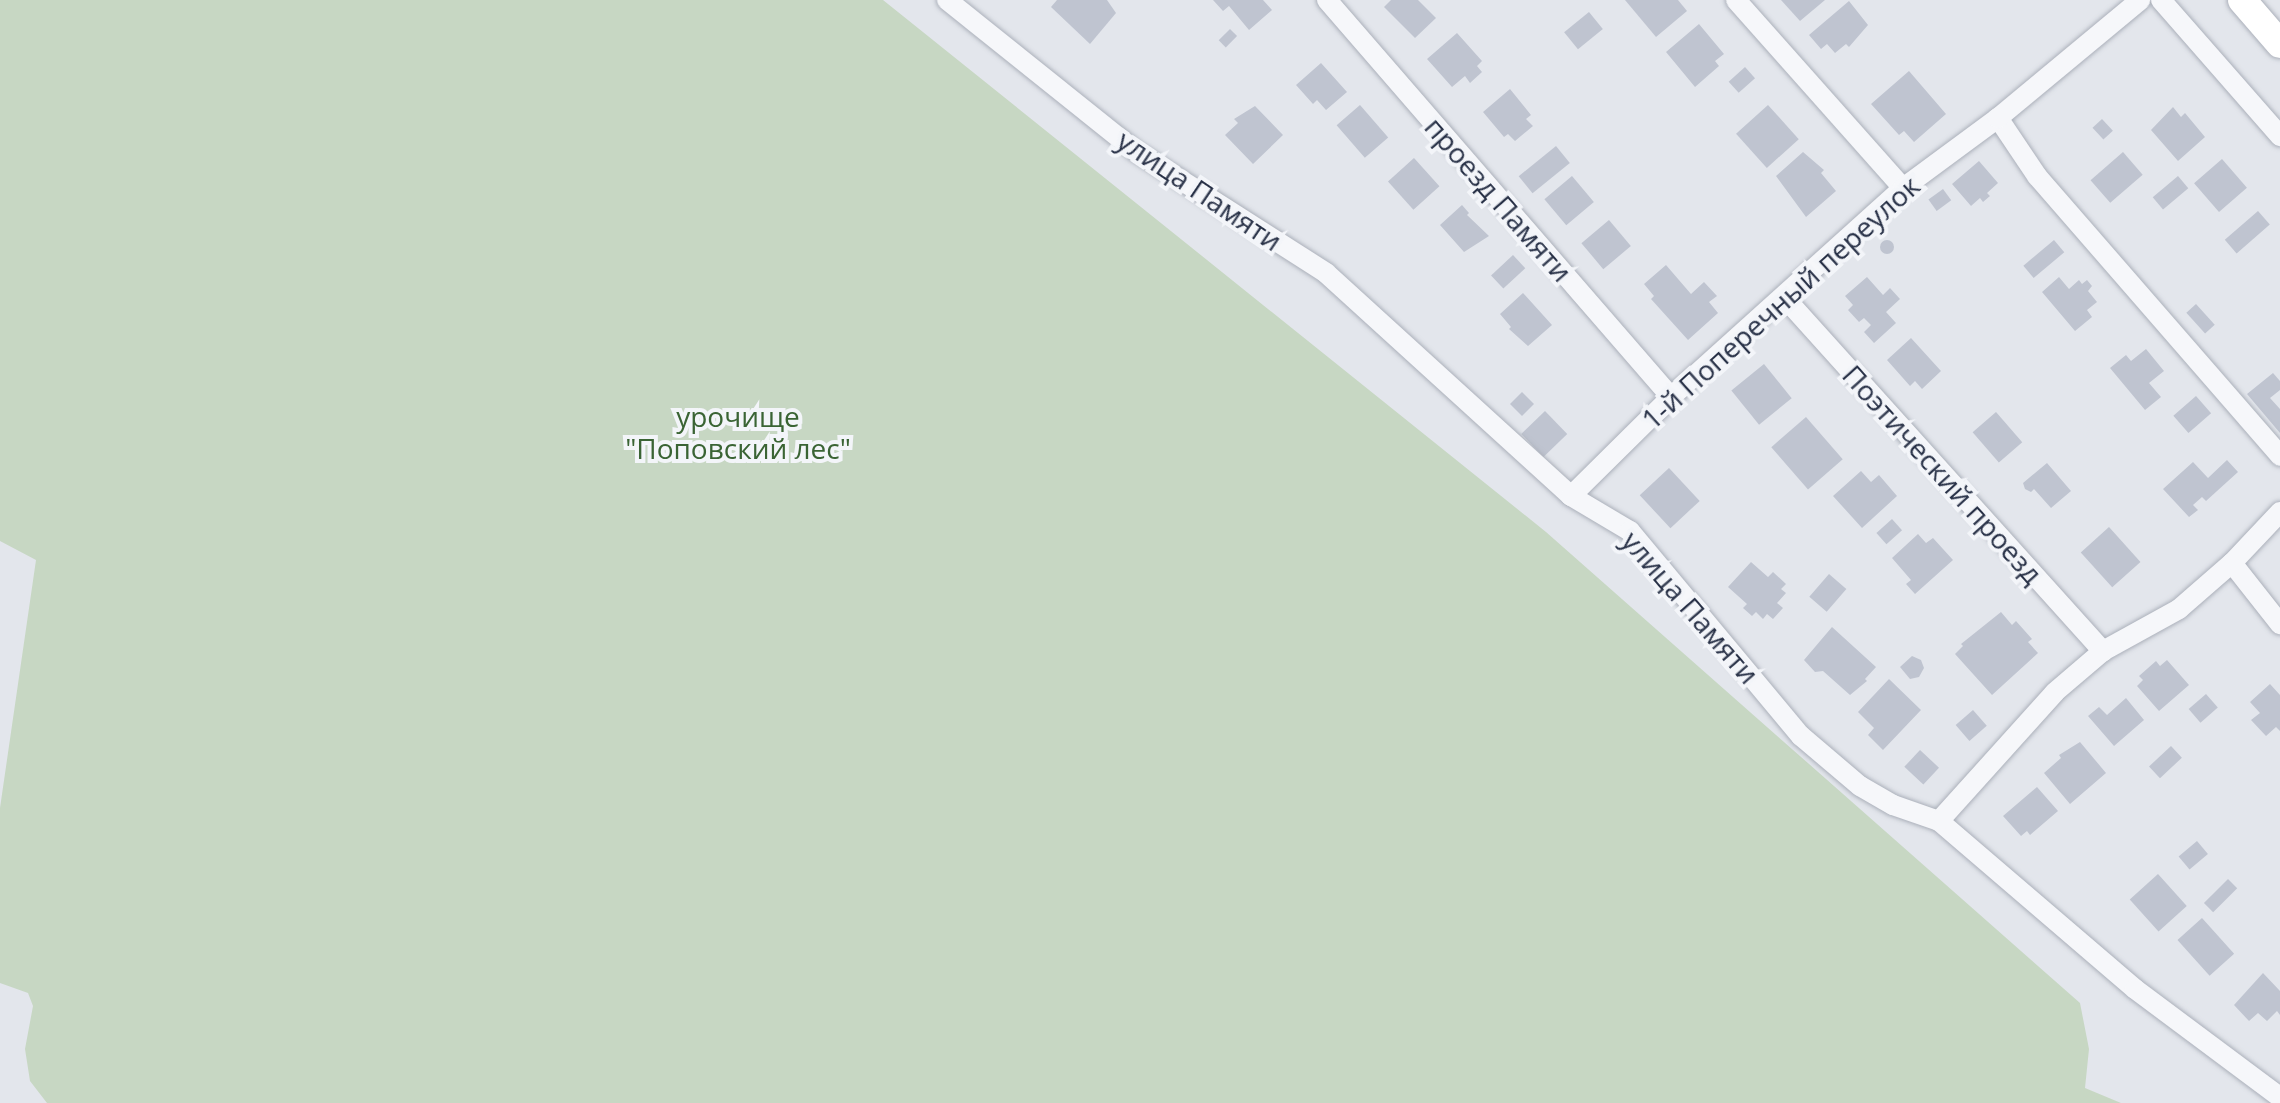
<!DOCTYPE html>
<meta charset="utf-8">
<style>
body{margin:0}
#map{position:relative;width:2280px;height:1103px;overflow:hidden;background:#e3e6ec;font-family:"Open Sans",sans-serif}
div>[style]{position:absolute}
.green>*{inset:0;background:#c7d7c3}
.building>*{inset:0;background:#bfc4d0;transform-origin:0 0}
.round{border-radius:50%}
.roads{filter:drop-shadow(0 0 2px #abb0ba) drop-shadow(0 0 2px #abb0ba)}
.street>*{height:20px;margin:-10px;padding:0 10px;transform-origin:10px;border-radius:10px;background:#f6f7fa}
.secondary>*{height:28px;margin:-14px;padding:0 14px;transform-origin:14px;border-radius:14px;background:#fff}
span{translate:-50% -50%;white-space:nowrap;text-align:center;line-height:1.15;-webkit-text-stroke:8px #f3f5f9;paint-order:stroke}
.street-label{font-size:28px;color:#283147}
.park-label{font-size:28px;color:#3a6434}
</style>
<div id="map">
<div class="green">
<div style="clip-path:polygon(0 0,883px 0,1546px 532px,2080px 1003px,2089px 1049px,2085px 1088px,2121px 1103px,47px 1103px,30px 1081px,25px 1049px,33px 1006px,28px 993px,0 983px,0 808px,36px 560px,0 541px)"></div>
</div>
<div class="building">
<div style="clip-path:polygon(1057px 0,1107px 0,1116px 13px,1090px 44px,1051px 7px)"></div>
<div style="clip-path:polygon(1213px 0,1263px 0,1272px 10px,1249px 30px,1229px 6px,1223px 11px)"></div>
<div style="clip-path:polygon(1391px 0,1418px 0,1436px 18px,1415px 38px,1384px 7px)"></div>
<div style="clip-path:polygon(1625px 0,1678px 0,1687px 11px,1656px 37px)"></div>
<div style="clip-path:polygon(1781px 0,1825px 0,1800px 21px)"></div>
<div style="clip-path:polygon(1849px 1px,1868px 25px,1849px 47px,1846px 44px,1835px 53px,1827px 44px,1821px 49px,1809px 35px)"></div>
<div style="left:1589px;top:12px;width:22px;height:32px;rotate:51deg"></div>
<div style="clip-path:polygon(1699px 24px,1724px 54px,1715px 61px,1719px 66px,1695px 87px,1666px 52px)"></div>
<div style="left:1230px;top:29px;width:10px;height:16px;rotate:45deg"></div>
<div style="clip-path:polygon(1457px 33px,1482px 61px,1477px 66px,1482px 72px,1470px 83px,1465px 76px,1452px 87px,1427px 59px)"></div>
<div style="clip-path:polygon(1321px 63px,1347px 92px,1326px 110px,1317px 100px,1313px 104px,1296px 85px)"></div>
<div style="left:1745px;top:67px;width:15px;height:22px;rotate:48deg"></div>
<div style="clip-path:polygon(1909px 71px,1946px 114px,1914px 142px,1904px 131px,1899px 135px,1871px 104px)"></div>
<div style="clip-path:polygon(1510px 89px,1531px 115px,1526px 119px,1533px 126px,1515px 141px,1508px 134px,1504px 137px,1483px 112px)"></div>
<div style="left:1360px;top:105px;width:43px;height:31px;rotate:49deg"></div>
<div style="left:1768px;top:105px;width:46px;height:43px;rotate:48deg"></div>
<div style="clip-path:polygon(1255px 106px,1283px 135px,1253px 164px,1225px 135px,1238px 123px,1234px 119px)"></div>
<div style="clip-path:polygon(2173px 107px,2181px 117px,2185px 113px,2205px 137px,2178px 161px,2151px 130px)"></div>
<div style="left:2102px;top:119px;width:16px;height:13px;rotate:47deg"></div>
<div style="left:1556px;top:146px;width:22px;height:48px;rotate:51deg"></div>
<div style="clip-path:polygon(1803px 152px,1824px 170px,1821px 173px,1836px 191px,1806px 217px,1776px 176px)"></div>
<div style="left:2123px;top:152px;width:30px;height:43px;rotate:49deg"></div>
<div style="left:1414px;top:158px;width:38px;height:35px;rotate:48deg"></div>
<div style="left:2222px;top:159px;width:38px;height:37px;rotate:49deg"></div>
<div style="clip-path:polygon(1979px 161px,1998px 183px,1987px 193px,1990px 196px,1983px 202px,1980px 198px,1971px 206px,1952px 184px)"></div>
<div style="left:1572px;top:176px;width:34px;height:36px;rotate:50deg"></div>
<div style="left:2178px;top:176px;width:16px;height:33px;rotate:50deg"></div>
<div style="left:1943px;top:189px;width:14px;height:18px;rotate:54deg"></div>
<div style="clip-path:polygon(1462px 205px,1469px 213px,1467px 215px,1489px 236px,1464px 252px,1440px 225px)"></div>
<div style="left:2258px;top:211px;width:18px;height:44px;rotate:49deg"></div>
<div style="left:1609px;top:220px;width:34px;height:36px;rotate:50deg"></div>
<div class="round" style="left:1880px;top:240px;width:14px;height:14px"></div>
<div style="left:2054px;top:240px;width:16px;height:40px;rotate:50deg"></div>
<div style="left:1513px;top:255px;width:18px;height:30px;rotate:47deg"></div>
<div style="clip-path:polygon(1666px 265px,1691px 294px,1704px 282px,1717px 296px,1709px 302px,1718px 313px,1688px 340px,1651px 299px,1654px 296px,1644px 284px)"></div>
<div style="clip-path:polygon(1867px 277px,1883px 295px,1890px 288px,1900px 299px,1886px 312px,1896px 323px,1874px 343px,1864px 332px,1871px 325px,1864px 318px,1859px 322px,1848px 310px,1853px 305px,1845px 296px)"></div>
<div style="clip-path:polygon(2059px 277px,2069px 289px,2079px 280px,2082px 284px,2087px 280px,2092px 286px,2088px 291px,2097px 302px,2087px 310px,2092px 317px,2075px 331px,2042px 292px)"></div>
<div style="clip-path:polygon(1523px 293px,1552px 325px,1528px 346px,1509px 329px,1511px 327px,1500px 314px)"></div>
<div style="left:2196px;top:304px;width:28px;height:13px;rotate:48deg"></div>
<div style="clip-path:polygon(1911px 338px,1941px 371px,1922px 389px,1915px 381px,1910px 386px,1887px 360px)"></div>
<div style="clip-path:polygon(2146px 349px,2164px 371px,2149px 383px,2161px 397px,2145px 410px,2110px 368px,2126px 355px,2131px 361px)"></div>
<div style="left:1764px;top:364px;width:44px;height:42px;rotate:51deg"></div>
<div style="clip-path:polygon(2273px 373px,2280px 381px,2280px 390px,2270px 398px,2280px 409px,2280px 433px,2247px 394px)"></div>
<div style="left:1522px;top:392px;width:17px;height:17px;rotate:45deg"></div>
<div style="left:2196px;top:396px;width:23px;height:30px;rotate:49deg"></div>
<div style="left:1545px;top:411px;width:32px;height:33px;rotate:46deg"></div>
<div style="left:1996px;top:412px;width:40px;height:31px;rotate:49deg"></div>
<div style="left:1806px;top:417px;width:56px;height:46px;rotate:49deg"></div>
<div style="clip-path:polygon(2227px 460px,2238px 472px,2206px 501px,2202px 497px,2193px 505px,2198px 510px,2189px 517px,2163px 489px,2193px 462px,2208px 478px)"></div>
<div style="clip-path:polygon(2047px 463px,2071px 491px,2051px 508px,2034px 489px,2031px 492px,2025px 489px,2023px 483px)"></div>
<div style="left:1669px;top:468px;width:45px;height:40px;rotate:47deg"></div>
<div style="clip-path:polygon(1861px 471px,1871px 482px,1879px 475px,1897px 496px,1862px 528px,1833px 496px)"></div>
<div style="left:1892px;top:519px;width:15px;height:21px;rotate:48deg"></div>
<div style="left:2109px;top:527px;width:47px;height:38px;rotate:48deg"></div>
<div style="clip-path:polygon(1918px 534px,1926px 543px,1933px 538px,1953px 560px,1915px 594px,1906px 584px,1911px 580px,1892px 558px)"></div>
<div style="clip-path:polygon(1751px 562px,1768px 577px,1773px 572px,1786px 584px,1781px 589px,1786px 593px,1777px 603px,1783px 608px,1773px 619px,1767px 614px,1763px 619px,1756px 612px,1752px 616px,1743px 608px,1747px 604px,1728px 587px)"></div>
<div style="left:1829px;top:574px;width:23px;height:30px;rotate:41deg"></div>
<div style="clip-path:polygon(2001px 612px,2012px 625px,2016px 621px,2032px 639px,2028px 642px,2038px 653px,1992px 695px,1955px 654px,1963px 646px,1961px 644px)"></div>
<div style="clip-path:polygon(1832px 627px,1876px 667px,1865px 679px,1867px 681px,1850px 695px,1823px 671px,1815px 672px,1804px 660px)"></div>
<div style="clip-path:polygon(1912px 656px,1921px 660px,1924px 668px,1919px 677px,1910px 679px,1900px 667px)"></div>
<div style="clip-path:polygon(2167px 660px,2189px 685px,2159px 711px,2137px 686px,2143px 680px,2139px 676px,2156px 661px,2160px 666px)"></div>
<div style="clip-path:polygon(1889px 679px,1921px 710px,1883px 750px,1868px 735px,1874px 728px,1858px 712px)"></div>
<div style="clip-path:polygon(2270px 684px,2280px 695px,2280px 731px,2276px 727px,2266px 736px,2251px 720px,2260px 713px,2250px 702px)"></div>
<div style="left:2206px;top:694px;width:18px;height:23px;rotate:49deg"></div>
<div style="clip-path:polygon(2126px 698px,2144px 720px,2114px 746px,2088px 716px,2099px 707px,2107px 715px)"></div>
<div style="left:1973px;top:710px;width:21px;height:23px;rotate:49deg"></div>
<div style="clip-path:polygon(2080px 742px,2106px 773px,2070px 804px,2044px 773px,2061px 758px,2059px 755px)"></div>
<div style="left:2171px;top:746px;width:16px;height:30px;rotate:47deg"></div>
<div style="left:1920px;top:750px;width:26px;height:23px;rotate:43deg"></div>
<div style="clip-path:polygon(2037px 787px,2058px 811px,2030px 835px,2027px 831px,2021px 836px,2003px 816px)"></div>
<div style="left:2197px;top:841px;width:17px;height:24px;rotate:50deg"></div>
<div style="left:2158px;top:874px;width:43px;height:38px;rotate:48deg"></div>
<div style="left:2228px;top:879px;width:13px;height:34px;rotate:45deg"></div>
<div style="left:2202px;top:918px;width:48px;height:33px;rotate:48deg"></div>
<div style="clip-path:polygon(2263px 973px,2280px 991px,2280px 1015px,2277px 1011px,2267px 1021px,2258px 1013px,2249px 1021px,2234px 1005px)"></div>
</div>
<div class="roads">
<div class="street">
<div style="left:947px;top:0;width:240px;rotate:38.7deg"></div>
<div style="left:1134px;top:150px;width:228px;rotate:32.6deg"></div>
<div style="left:1326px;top:273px;width:331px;rotate:42.3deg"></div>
<div style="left:1571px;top:496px;width:69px;rotate:30.7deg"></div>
<div style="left:1630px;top:531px;width:267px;rotate:50.2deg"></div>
<div style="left:1801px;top:736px;width:77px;rotate:40.3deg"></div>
<div style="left:1860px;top:786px;width:38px;rotate:30deg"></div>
<div style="left:1893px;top:805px;width:49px;rotate:19.2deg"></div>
<div style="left:1939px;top:821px;width:258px;rotate:40.6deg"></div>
<div style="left:2135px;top:989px;width:181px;rotate:36.7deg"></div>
<div style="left:1327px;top:0;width:525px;rotate:49.09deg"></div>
<div style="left:1736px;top:0;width:251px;rotate:48.4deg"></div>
<div style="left:2161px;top:0;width:181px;rotate:48.8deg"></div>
<div style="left:1998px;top:118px;width:70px;rotate:56.1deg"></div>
<div style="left:2037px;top:176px;width:371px;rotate:49deg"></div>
<div style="left:1784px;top:297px;width:477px;rotate:48deg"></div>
<div style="left:1571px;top:496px;width:141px;rotate:-44.7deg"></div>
<div style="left:1671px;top:397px;width:312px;rotate:-42deg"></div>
<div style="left:1903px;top:188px;width:118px;rotate:-36.4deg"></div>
<div style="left:1998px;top:118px;width:185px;rotate:-39.7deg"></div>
<div style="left:2232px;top:563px;width:78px;rotate:51.8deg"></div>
<div style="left:1939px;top:821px;width:173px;rotate:-48deg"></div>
<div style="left:2055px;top:692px;width:63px;rotate:-40.5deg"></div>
<div style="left:2103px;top:651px;width:87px;rotate:-28.9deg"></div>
<div style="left:2179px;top:609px;width:70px;rotate:-41deg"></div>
<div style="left:2232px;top:563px;width:70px;rotate:-46.7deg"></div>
</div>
<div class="secondary">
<div style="left:2242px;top:0;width:58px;rotate:49.2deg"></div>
</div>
</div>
<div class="street-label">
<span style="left:1200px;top:190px;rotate:34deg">улица Памяти</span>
<span style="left:1499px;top:199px;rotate:49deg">проезд Памяти</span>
<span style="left:1780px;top:302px;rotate:-42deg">1-й Поперечный переулок</span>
<span style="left:1943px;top:474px;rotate:48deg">Поэтический проезд</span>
<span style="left:1691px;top:607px;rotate:49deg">улица Памяти</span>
</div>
<div class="park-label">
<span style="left:738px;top:432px">урочище<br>"Поповский лес"</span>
</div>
</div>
